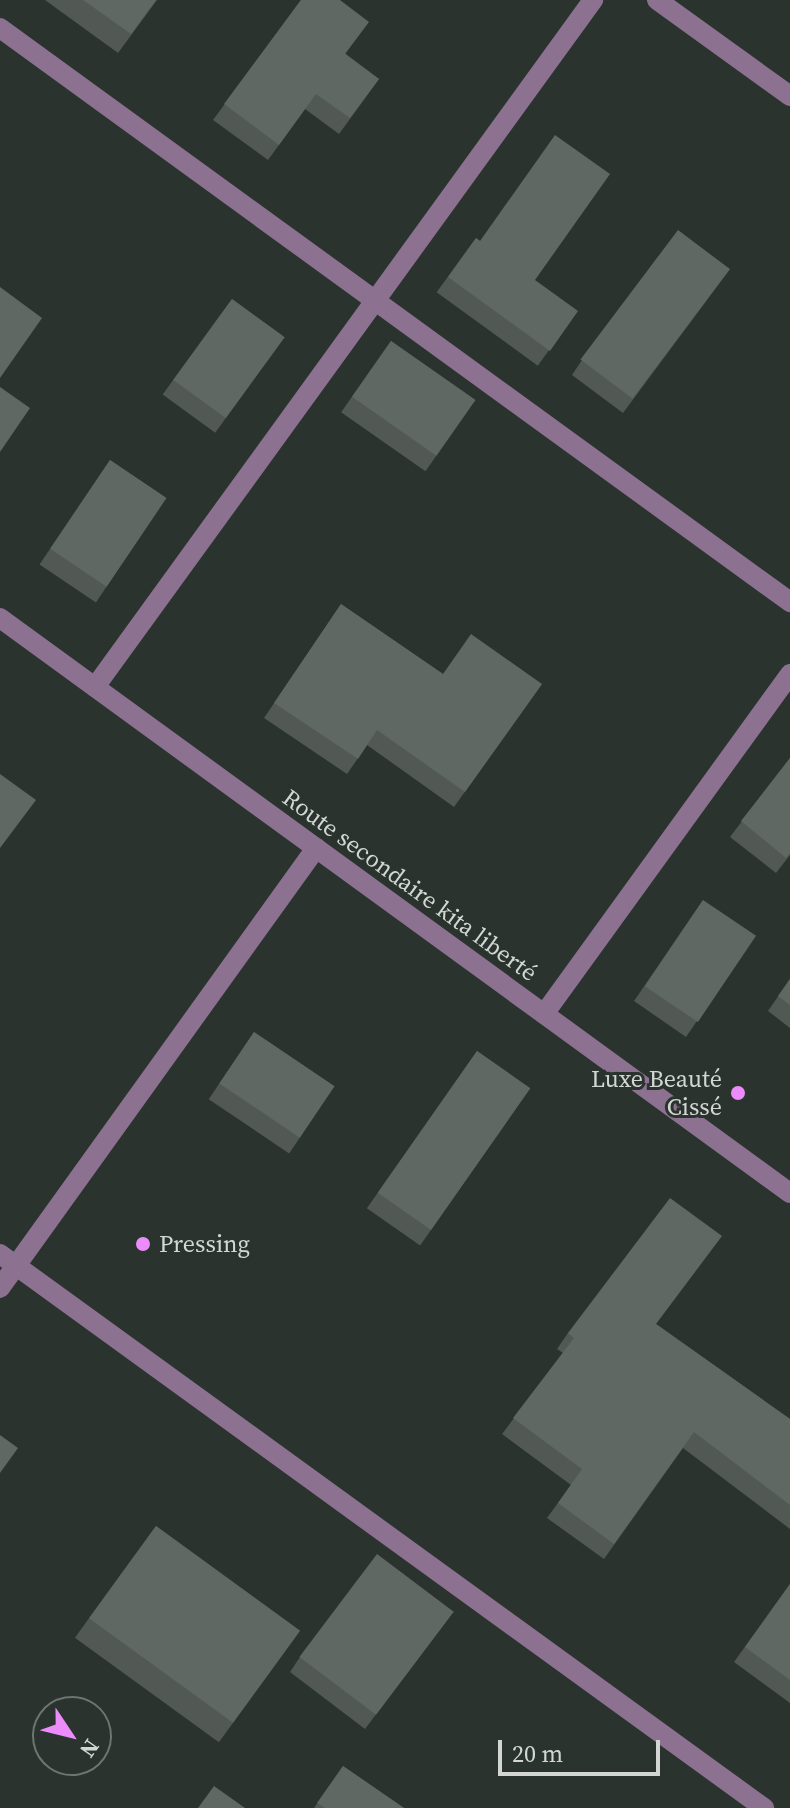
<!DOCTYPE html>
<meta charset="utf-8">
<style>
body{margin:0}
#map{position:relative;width:790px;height:1808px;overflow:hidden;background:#2a332d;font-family:"Source Serif 4",serif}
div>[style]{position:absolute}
.minor>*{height:20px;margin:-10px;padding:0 10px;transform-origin:10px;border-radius:10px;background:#8c7190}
.wall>*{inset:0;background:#525955;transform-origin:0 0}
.building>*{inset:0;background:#5f6863;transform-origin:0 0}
.dots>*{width:22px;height:22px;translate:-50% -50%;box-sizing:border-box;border:4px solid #2a332d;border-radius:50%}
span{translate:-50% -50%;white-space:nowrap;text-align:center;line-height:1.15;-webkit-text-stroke:6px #2a332d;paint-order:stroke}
.street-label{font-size:24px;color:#d2d7d4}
.poi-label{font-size:24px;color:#d2d7d4}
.right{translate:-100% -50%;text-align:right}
.left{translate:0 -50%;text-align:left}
.north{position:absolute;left:32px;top:1696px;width:80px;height:80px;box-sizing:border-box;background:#2a332d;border:2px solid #6d7570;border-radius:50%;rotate:125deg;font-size:22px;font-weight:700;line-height:32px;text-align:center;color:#d2d7d4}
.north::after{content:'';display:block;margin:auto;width:28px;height:36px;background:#ec8cfa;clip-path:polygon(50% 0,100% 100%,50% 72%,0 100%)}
.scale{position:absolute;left:498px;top:1740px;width:162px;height:36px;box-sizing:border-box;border:4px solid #d2d7d4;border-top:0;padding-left:10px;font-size:24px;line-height:28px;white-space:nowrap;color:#d2d7d4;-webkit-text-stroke:6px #2a332d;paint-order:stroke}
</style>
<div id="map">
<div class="minor">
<div style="left:657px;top:0;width:164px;rotate:35.8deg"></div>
<div style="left:0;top:28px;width:977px;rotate:36deg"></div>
<div style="left:0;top:618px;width:977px;rotate:36.05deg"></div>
<div style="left:95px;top:687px;width:849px;rotate:-54.06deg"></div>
<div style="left:544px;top:1014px;width:420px;rotate:-54.1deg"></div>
<div style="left:0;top:1254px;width:944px;rotate:35.95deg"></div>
<div style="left:0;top:1288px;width:542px;rotate:-54.31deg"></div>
</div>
<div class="wall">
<div style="clip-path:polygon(45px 0,157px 0,118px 53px)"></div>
<div style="clip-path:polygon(301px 0,346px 54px,379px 79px,339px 134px,305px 109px,268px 160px,213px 120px)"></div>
<div style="left:476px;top:238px;width:125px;height:67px;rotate:36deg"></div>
<div style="clip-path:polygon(730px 269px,623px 413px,572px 375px,582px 360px)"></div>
<div style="left:232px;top:299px;width:65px;height:118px;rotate:36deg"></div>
<div style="left:391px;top:341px;width:103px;height:87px;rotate:35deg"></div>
<div style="left:110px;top:460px;width:68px;height:126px;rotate:34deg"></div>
<div style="clip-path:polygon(341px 604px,443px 674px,542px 684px,454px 807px,367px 745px,347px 774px,264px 718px)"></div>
<div style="clip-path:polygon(790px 758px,790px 855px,776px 873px,730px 837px)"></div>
<div style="clip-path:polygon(703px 900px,697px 1021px,686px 1037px,634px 1001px)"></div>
<div style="clip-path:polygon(790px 979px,790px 1028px,768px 1011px)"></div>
<div style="left:254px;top:1032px;width:97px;height:81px;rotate:34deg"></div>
<div style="left:477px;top:1051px;width:65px;height:192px;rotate:35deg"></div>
<div style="clip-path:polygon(656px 1324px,790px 1419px,790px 1529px,683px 1448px,604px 1559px,547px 1518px,571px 1485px,502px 1434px,563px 1353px,557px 1349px,568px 1333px)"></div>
<div style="left:156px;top:1526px;width:178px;height:138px;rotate:36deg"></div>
<div style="clip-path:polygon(790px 1584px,790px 1703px,734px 1662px)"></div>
<div style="clip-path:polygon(454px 1611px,365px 1729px,290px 1672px,300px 1657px)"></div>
<div style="clip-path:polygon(343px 1766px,404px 1808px,314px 1808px)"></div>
</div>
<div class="building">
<div style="clip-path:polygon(83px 0,156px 0,131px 34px)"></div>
<div style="clip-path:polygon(301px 0,340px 0,369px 22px,345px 54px,379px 79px,350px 118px,316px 94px,279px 145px,224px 104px)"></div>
<div style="clip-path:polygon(555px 135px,610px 174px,535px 280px,578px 311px,550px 351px,448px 277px,476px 238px,480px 241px)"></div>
<div style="left:678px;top:230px;width:65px;height:162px;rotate:37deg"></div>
<div style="clip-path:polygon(0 287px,42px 318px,0 378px)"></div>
<div style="left:232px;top:299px;width:65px;height:100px;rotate:36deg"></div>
<div style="left:391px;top:341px;width:103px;height:68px;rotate:35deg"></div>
<div style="clip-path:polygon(0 387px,30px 408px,0 452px)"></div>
<div style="left:110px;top:460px;width:68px;height:107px;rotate:34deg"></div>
<div style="clip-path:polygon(341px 604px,443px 674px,471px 634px,542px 684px,465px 792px,377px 730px,358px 759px,274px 703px)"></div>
<div style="clip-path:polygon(790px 758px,790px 853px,786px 858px,741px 821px)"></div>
<div style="clip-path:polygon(0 774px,36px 800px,0 848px)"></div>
<div style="left:703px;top:900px;width:64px;height:104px;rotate:34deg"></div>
<div style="clip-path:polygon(790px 979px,790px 1005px,778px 996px)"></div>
<div style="left:254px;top:1032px;width:97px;height:62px;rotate:34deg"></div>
<div style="left:477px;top:1051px;width:65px;height:173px;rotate:35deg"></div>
<div style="clip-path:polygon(670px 1198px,722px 1236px,656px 1324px,790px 1419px,790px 1505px,694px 1432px,614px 1544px,558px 1503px,582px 1469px,513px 1418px,574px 1338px,568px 1333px)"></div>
<div style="clip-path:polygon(0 1435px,18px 1448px,0 1473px)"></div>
<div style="left:156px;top:1526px;width:178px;height:114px;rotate:36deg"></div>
<div style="left:377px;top:1554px;width:96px;height:129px;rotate:37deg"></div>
<div style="clip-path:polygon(790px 1584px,790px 1680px,745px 1647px)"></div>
<div style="clip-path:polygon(343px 1766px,404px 1808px,325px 1808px,317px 1803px)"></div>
<div style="clip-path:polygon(214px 1786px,245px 1808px,198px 1808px)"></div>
</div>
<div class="dots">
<div style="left:738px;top:1093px;background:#ec8cfa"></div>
<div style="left:143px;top:1244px;background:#ec8cfa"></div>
</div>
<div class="street-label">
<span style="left:410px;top:885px;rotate:36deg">Route secondaire kita liberté</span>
</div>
<div class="poi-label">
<span class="right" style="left:722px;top:1093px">Luxe Beauté<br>Cissé</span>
<span class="left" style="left:159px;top:1244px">Pressing</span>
</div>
<div class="north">N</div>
<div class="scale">20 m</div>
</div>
